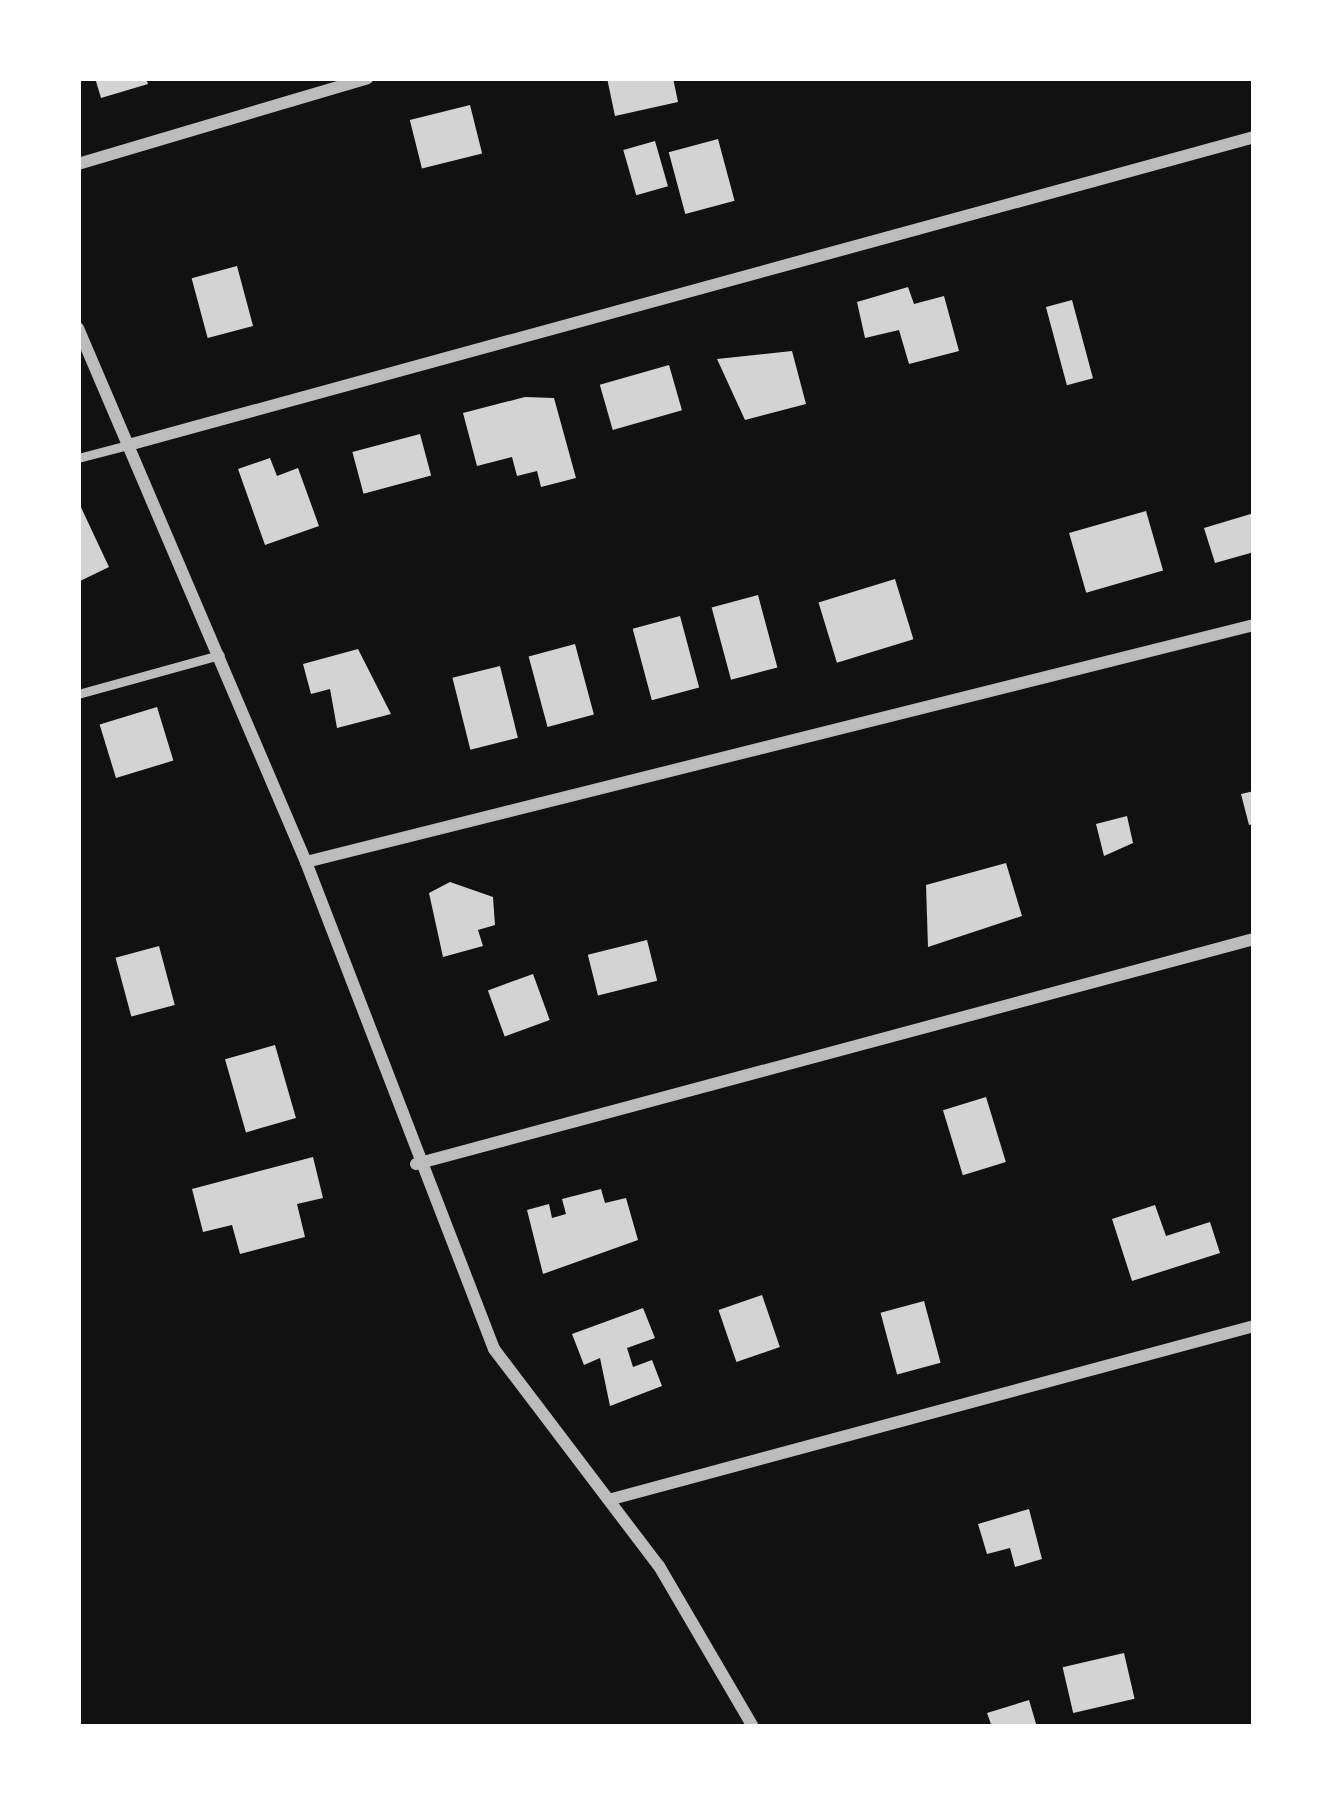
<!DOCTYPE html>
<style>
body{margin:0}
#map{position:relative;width:1332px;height:1805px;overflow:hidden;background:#111;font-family:Merriweather,serif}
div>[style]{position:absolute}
.building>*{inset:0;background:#d3d3d3;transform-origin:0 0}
.service>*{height:9px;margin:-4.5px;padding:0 4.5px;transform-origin:4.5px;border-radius:4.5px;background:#bcbcbc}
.minor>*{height:12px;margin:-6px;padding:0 6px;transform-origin:6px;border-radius:6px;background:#bcbcbc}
span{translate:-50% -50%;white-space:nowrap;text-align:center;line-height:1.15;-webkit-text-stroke:10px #fff;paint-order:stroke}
.frame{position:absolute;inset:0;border:81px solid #fff;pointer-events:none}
</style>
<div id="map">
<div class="building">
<div style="clip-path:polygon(95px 78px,146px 78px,148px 84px,101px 98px)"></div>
<div style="clip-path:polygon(607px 78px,673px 78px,678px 102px,615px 116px)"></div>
<div style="left:470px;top:105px;width:50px;height:62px;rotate:76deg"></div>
<div style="left:718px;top:139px;width:64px;height:51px;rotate:75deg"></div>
<div style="left:655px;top:141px;width:47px;height:33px;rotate:74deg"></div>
<div style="left:237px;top:266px;width:62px;height:47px;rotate:75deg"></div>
<div style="clip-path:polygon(908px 287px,914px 304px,944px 296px,959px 351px,909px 364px,899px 330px,865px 338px,857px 302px)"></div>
<div style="left:1072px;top:300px;width:81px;height:27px;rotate:75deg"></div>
<div style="clip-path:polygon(792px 351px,806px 404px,745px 420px,717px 359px)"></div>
<div style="left:669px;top:365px;width:47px;height:72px;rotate:74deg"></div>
<div style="clip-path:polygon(525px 397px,554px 398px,576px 478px,541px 487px,537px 471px,517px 476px,512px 457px,477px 466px,463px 413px)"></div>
<div style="left:420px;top:434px;width:43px;height:70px;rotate:75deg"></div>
<div style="clip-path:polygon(270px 458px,277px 476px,298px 468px,319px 526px,265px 545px,238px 469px)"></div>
<div style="clip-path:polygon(78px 501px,109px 567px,78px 582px)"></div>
<div style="left:1146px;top:511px;width:62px;height:80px;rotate:74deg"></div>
<div style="clip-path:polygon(1254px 513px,1254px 552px,1215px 563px,1204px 528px)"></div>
<div style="left:895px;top:579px;width:63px;height:80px;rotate:73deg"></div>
<div style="left:758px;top:595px;width:75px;height:48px;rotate:75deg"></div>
<div style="left:680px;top:616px;width:74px;height:49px;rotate:75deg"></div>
<div style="left:575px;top:644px;width:73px;height:48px;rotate:75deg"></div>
<div style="clip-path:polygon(358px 649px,391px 714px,337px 728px,330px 689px,311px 694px,303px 664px)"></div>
<div style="left:500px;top:666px;width:74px;height:49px;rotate:76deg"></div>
<div style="left:157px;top:707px;width:56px;height:60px;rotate:73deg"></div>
<div style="clip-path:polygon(1254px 791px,1254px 824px,1249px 825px,1241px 794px)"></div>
<div style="clip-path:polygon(1127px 816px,1133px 843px,1104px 856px,1096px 824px)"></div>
<div style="clip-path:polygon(1006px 863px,1022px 916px,928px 947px,926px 885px)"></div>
<div style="clip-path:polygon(450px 882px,493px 897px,495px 925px,478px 930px,483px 946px,443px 957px,429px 893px)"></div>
<div style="left:647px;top:940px;width:42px;height:61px;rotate:76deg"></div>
<div style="left:159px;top:946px;width:61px;height:45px;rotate:75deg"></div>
<div style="left:533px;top:974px;width:49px;height:48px;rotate:70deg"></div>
<div style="left:275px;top:1045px;width:76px;height:52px;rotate:74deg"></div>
<div style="left:986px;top:1097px;width:68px;height:45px;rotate:73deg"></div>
<div style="clip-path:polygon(313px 1157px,323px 1198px,297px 1204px,305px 1237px,240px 1254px,232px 1225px,203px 1232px,192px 1189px)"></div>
<div style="clip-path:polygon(601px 1189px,605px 1203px,626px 1198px,638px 1240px,543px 1274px,527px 1210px,549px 1204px,552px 1218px,566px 1214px,562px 1199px)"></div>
<div style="clip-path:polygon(1155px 1205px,1166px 1236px,1210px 1222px,1220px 1253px,1132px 1281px,1112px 1219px)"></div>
<div style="left:762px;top:1295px;width:55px;height:46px;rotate:71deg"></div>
<div style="left:924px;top:1301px;width:64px;height:45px;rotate:75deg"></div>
<div style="clip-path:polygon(643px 1308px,655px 1338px,627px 1348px,633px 1367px,652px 1360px,662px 1386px,610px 1406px,600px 1358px,584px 1365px,572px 1334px)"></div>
<div style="clip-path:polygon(1029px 1509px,1042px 1559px,1015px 1567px,1010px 1548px,987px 1554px,978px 1524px)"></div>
<div style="left:1124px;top:1653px;width:47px;height:63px;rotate:77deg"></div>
<div style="clip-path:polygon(1029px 1700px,1037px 1727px,992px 1727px,987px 1713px)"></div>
</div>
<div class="service">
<div style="left:78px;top:458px;width:56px;rotate:-14.5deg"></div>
<div style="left:78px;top:694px;width:147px;rotate:-15.4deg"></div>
</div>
<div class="minor">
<div style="left:78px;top:164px;width:302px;rotate:-16.5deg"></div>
<div style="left:78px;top:328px;width:581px;rotate:66.88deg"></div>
<div style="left:306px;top:862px;width:522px;rotate:68.89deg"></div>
<div style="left:494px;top:1349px;width:273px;rotate:52.8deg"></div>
<div style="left:659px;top:1566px;width:186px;rotate:59.7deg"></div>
<div style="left:132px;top:444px;width:1163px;rotate:-15.3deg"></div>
<div style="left:306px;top:862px;width:977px;rotate:-14.04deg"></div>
<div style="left:416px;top:1164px;width:868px;rotate:-15.03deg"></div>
<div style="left:612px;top:1499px;width:665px;rotate:-15.08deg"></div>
</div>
<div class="frame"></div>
</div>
